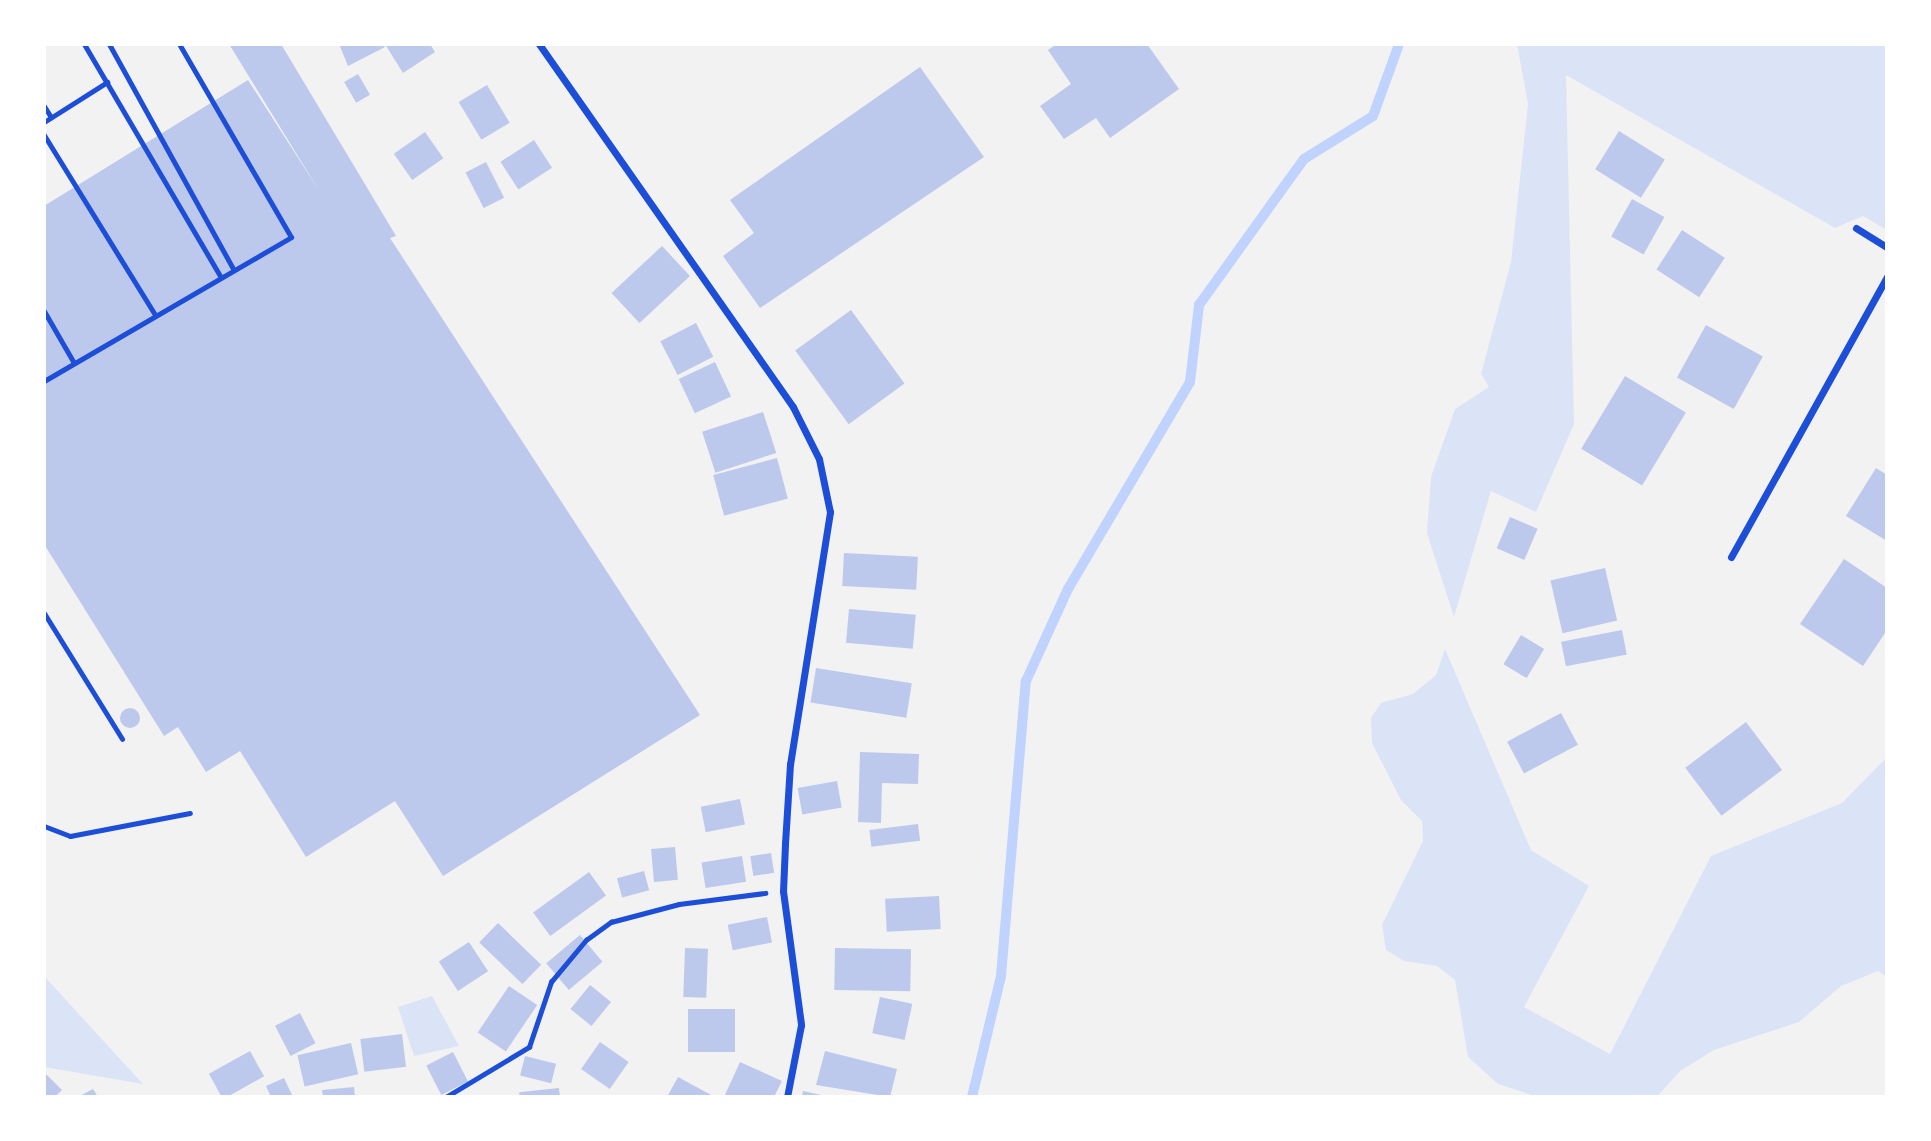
<!DOCTYPE html>
<style>
body{margin:0}
#map{position:relative;width:1931px;height:1141px;overflow:hidden;background:#f2f2f2;font-family:Manrope,sans-serif}
div>[style]{position:absolute}
.green>*{inset:0;background:#dbe4f7}
.stream>*{height:10px;margin:-5px;padding:0 5px;transform-origin:5px;border-radius:5px;background:#bfd3fe}
.building>*{inset:0;background:#bdc9ec;transform-origin:0 0}
.round{border-radius:50%}
.path>*{height:4.5px;margin:-2.25px;padding:0 2.25px;transform-origin:2.25px;border-radius:2.25px;background:#1d4ed8}
.service>*{height:5px;margin:-2.5px;padding:0 2.5px;transform-origin:2.5px;border-radius:2.5px;background:#1d4ed8}
.minor>*{height:7px;margin:-3.5px;padding:0 3.5px;transform-origin:3.5px;border-radius:3.5px;background:#1d4ed8}
span{translate:-50% -50%;white-space:nowrap;text-align:center;line-height:1.15;-webkit-text-stroke:7px #fff;paint-order:stroke}
.frame{position:absolute;inset:0;border:46px solid #fff;pointer-events:none}
</style>
<div id="map">
<div class="green">
<div style="clip-path:polygon(1517px 44px,1887px 44px,1887px 230px,1863px 216px,1835px 228px,1566px 75px,1574px 424px,1536px 512px,1491px 491px,1454px 617px,1427px 533px,1431px 477px,1455px 409px,1489px 387px,1481px 374px,1511px 262px,1528px 104px)"></div>
<div style="clip-path:polygon(1445px 649px,1531px 850px,1589px 886px,1524px 1007px,1610px 1054px,1711px 856px,1842px 803px,1887px 757px,1887px 977px,1878px 971px,1841px 986px,1799px 1022px,1714px 1050px,1680px 1071px,1657px 1097px,1538px 1097px,1498px 1084px,1468px 1057px,1455px 980px,1437px 966px,1404px 961px,1386px 950px,1382px 925px,1423px 841px,1422px 821px,1401px 800px,1372px 743px,1371px 718px,1381px 703px,1413px 694px,1436px 675px)"></div>
<div style="clip-path:polygon(44px 976px,143px 1084px,44px 1067px)"></div>
<div style="clip-path:polygon(432px 996px,459px 1046px,414px 1056px,398px 1007px)"></div>
</div>
<div class="stream">
<div style="left:972px;top:1097px;width:124px;rotate:-76.5deg"></div>
<div style="left:1001px;top:976px;width:296px;rotate:-85.2deg"></div>
<div style="left:1026px;top:681px;width:101px;rotate:-65.5deg"></div>
<div style="left:1068px;top:589px;width:240px;rotate:-59.5deg"></div>
<div style="left:1190px;top:382px;width:78px;rotate:-83.3deg"></div>
<div style="left:1199px;top:305px;width:180px;rotate:-54.3deg"></div>
<div style="left:1304px;top:159px;width:81px;rotate:-31.9deg"></div>
<div style="left:1373px;top:116px;width:77px;rotate:-70.1deg"></div>
</div>
<div class="building">
<div style="clip-path:polygon(229px 44px,281px 44px,396px 236px,390px 238px,700px 715px,443px 876px,395px 801px,306px 857px,240px 751px,206px 772px,178px 727px,164px 736px,44px 544px,44px 206px,248px 80px,320px 192px)"></div>
<div style="clip-path:polygon(339px 44px,383px 44px,385px 47px,348px 66px)"></div>
<div style="clip-path:polygon(385px 44px,430px 44px,435px 52px,403px 73px)"></div>
<div style="clip-path:polygon(1057px 44px,1147px 44px,1179px 89px,1110px 138px,1096px 118px,1064px 139px,1040px 106px,1071px 84px,1048px 50px)"></div>
<div style="clip-path:polygon(920px 67px,984px 157px,760px 308px,723px 256px,754px 233px,730px 200px)"></div>
<div style="left:358px;top:74px;width:24px;height:16px;rotate:60deg"></div>
<div style="left:487px;top:85px;width:44px;height:33px;rotate:59deg"></div>
<div style="left:1619px;top:131px;width:54px;height:45px;rotate:32deg"></div>
<div style="left:425px;top:132px;width:32px;height:38px;rotate:55deg"></div>
<div style="left:534px;top:140px;width:33px;height:40px;rotate:57deg"></div>
<div style="left:486px;top:162px;width:40px;height:23px;rotate:63deg"></div>
<div style="left:1632px;top:199px;width:37px;height:43px;rotate:29deg"></div>
<div style="left:1682px;top:230px;width:51px;height:47px;rotate:33deg"></div>
<div style="left:662px;top:246px;width:41px;height:69px;rotate:47deg"></div>
<div style="left:851px;top:310px;width:91px;height:69px;rotate:54deg"></div>
<div style="left:696px;top:323px;width:38px;height:40px;rotate:63deg"></div>
<div style="left:1706px;top:325px;width:65px;height:60px;rotate:29deg"></div>
<div style="left:715px;top:362px;width:38px;height:40px;rotate:65deg"></div>
<div style="left:1625px;top:376px;width:71px;height:85px;rotate:31deg"></div>
<div style="left:763px;top:412px;width:43px;height:64px;rotate:72deg"></div>
<div style="left:777px;top:458px;width:42px;height:66px;rotate:75deg"></div>
<div style="clip-path:polygon(1876px 468px,1887px 475px,1887px 541px,1846px 516px)"></div>
<div style="left:1510px;top:517px;width:30px;height:34px;rotate:23deg"></div>
<div style="left:844px;top:553px;width:74px;height:33px;rotate:3deg"></div>
<div style="clip-path:polygon(1844px 559px,1887px 588px,1887px 630px,1863px 666px,1800px 624px)"></div>
<div style="left:1605px;top:568px;width:54px;height:56px;rotate:77deg"></div>
<div style="left:849px;top:609px;width:67px;height:34px;rotate:5deg"></div>
<div style="left:1622px;top:630px;width:25px;height:62px;rotate:79deg"></div>
<div style="left:1521px;top:635px;width:27px;height:34px;rotate:31deg"></div>
<div style="left:816px;top:668px;width:97px;height:35px;rotate:9deg"></div>
<div class="round" style="left:120px;top:708px;width:20px;height:20px"></div>
<div style="left:1561px;top:713px;width:36px;height:61px;rotate:62deg"></div>
<div style="left:1746px;top:722px;width:60px;height:76px;rotate:53deg"></div>
<div style="clip-path:polygon(860px 752px,919px 754px,918px 784px,882px 783px,881px 823px,858px 822px)"></div>
<div style="left:837px;top:781px;width:27px;height:40px;rotate:80deg"></div>
<div style="left:740px;top:799px;width:26px;height:40px;rotate:79deg"></div>
<div style="left:918px;top:824px;width:17px;height:49px;rotate:83deg"></div>
<div style="left:675px;top:847px;width:33px;height:24px;rotate:85deg"></div>
<div style="left:771px;top:853px;width:20px;height:21px;rotate:81deg"></div>
<div style="left:742px;top:856px;width:26px;height:41px;rotate:81deg"></div>
<div style="left:644px;top:871px;width:20px;height:28px;rotate:75deg"></div>
<div style="left:589px;top:872px;width:29px;height:69px;rotate:54deg"></div>
<div style="left:939px;top:896px;width:33px;height:54px;rotate:87deg"></div>
<div style="left:767px;top:917px;width:26px;height:40px;rotate:79deg"></div>
<div style="left:498px;top:923px;width:60px;height:27px;rotate:44deg"></div>
<div style="left:580px;top:935px;width:35px;height:44px;rotate:50deg"></div>
<div style="left:469px;top:942px;width:35px;height:36px;rotate:57deg"></div>
<div style="left:685px;top:948px;width:23px;height:49px;rotate:2deg"></div>
<div style="left:835px;top:948px;width:76px;height:42px;rotate:1deg"></div>
<div style="left:590px;top:985px;width:27px;height:31px;rotate:39deg"></div>
<div style="left:509px;top:986px;width:34px;height:56px;rotate:34deg"></div>
<div style="left:880px;top:997px;width:33px;height:37px;rotate:12deg"></div>
<div style="left:688px;top:1009px;width:47px;height:43px"></div>
<div style="left:300px;top:1013px;width:34px;height:28px;rotate:63deg"></div>
<div style="left:402px;top:1034px;width:33px;height:42px;rotate:83deg"></div>
<div style="left:600px;top:1042px;width:35px;height:33px;rotate:35deg"></div>
<div style="left:351px;top:1043px;width:32px;height:55px;rotate:77deg"></div>
<div style="left:250px;top:1051px;width:29px;height:47px;rotate:61deg"></div>
<div style="clip-path:polygon(825px 1051px,897px 1069px,890px 1097px,816px 1085px)"></div>
<div style="left:453px;top:1052px;width:33px;height:30px;rotate:63deg"></div>
<div style="left:525px;top:1056px;width:32px;height:20px;rotate:14deg"></div>
<div style="clip-path:polygon(740px 1062px,782px 1081px,774px 1097px,724px 1097px)"></div>
<div style="clip-path:polygon(44px 1072px,62px 1090px,55px 1097px,44px 1097px)"></div>
<div style="clip-path:polygon(678px 1077px,715px 1097px,667px 1097px)"></div>
<div style="clip-path:polygon(284px 1078px,293px 1097px,271px 1097px,266px 1086px)"></div>
<div style="clip-path:polygon(354px 1087px,355px 1097px,323px 1097px,322px 1090px)"></div>
<div style="left:559px;top:1088px;width:9px;height:40px;rotate:84deg"></div>
<div style="clip-path:polygon(93px 1089px,98px 1097px,78px 1097px)"></div>
<div style="clip-path:polygon(803px 1091px,826px 1096px,826px 1097px,802px 1097px)"></div>
</div>
<div class="path">
<div style="left:446px;top:1097px;width:97px;rotate:-31.1deg"></div>
<div style="left:529px;top:1047px;width:69px;rotate:-71.3deg"></div>
<div style="left:551px;top:982px;width:55px;rotate:-50.2deg"></div>
<div style="left:586px;top:940px;width:31px;rotate:-36deg"></div>
<div style="left:611px;top:922px;width:70px;rotate:-14.8deg"></div>
<div style="left:679px;top:904px;width:87px;rotate:-7.3deg"></div>
</div>
<div class="service">
<div style="left:84px;top:44px;width:269px;rotate:59.6deg"></div>
<div style="left:109px;top:44px;width:257px;rotate:61.1deg"></div>
<div style="left:44px;top:106px;width:13px;rotate:58deg"></div>
<div style="left:44px;top:122px;width:75px;rotate:-32.4deg"></div>
<div style="left:44px;top:135px;width:211px;rotate:58.3deg"></div>
<div style="left:44px;top:311px;width:60px;rotate:60deg"></div>
<div style="left:44px;top:381px;width:286px;rotate:-30.2deg"></div>
<div style="left:291px;top:237px;width:223px;rotate:-120.1deg"></div>
<div style="left:44px;top:613px;width:148px;rotate:58.2deg"></div>
<div style="left:44px;top:826px;width:28px;rotate:21deg"></div>
<div style="left:70px;top:836px;width:122px;rotate:-10.9deg"></div>
</div>
<div class="minor">
<div style="left:539px;top:44px;width:443px;rotate:55deg"></div>
<div style="left:793px;top:407px;width:58px;rotate:63.4deg"></div>
<div style="left:819px;top:459px;width:54px;rotate:78.3deg"></div>
<div style="left:830px;top:512px;width:255px;rotate:99deg"></div>
<div style="left:790px;top:764px;width:80px;rotate:93.6deg"></div>
<div style="left:785px;top:844px;width:47px;rotate:92.4deg"></div>
<div style="left:783px;top:891px;width:135px;rotate:82.3deg"></div>
<div style="left:801px;top:1025px;width:73px;rotate:101deg"></div>
<div style="left:1856px;top:228px;width:36px;rotate:32deg"></div>
<div style="left:1731px;top:557px;width:321px;rotate:-60.9deg"></div>
</div>
<div class="frame"></div>
</div>
